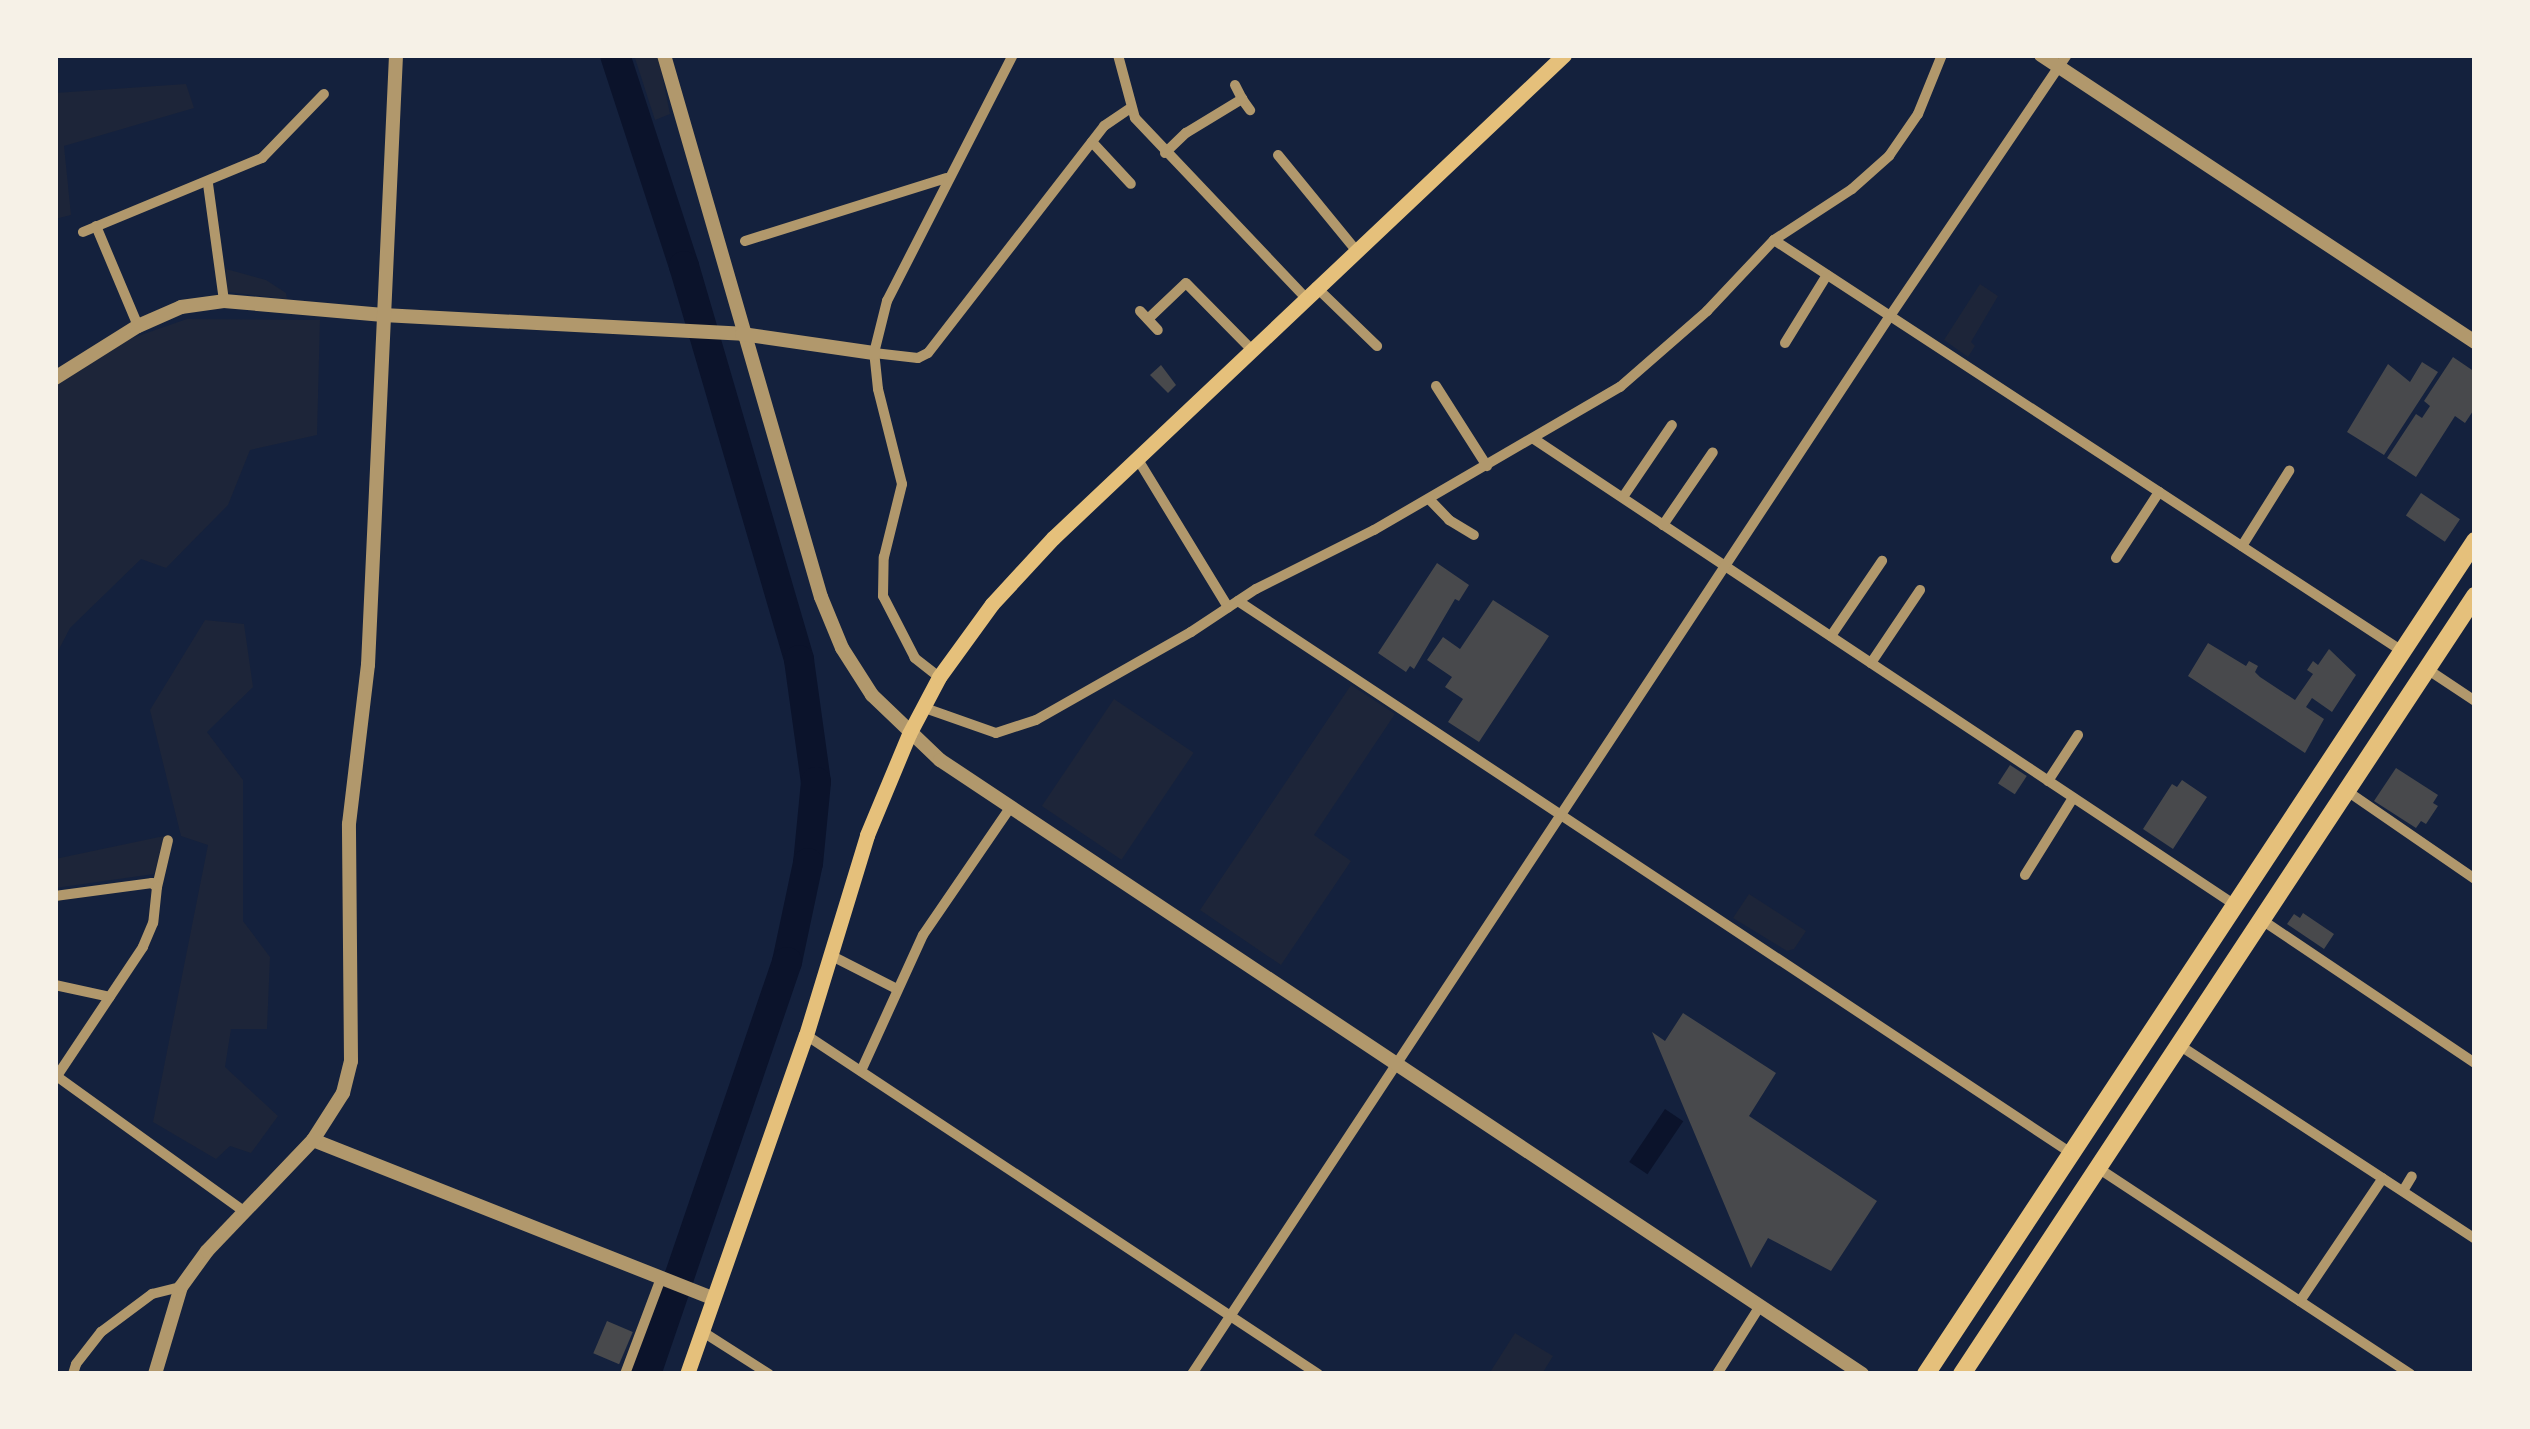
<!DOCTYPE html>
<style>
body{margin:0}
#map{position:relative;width:2530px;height:1429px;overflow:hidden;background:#14213d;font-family:Raleway,sans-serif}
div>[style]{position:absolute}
.green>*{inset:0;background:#1d2539;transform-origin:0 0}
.water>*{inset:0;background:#0b132b;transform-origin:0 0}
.river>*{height:30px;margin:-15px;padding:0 15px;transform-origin:15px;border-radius:15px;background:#0b132b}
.building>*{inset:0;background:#48494c;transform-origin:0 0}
.minor>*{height:10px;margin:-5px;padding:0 5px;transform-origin:5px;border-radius:5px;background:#b1986c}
.tertiary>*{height:14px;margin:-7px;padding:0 7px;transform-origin:7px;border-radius:7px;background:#b1986c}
.secondary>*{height:15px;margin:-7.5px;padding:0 7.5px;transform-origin:7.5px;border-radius:7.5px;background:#e5c07b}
.trunk>*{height:18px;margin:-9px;padding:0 9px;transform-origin:9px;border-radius:9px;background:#e5c07b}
span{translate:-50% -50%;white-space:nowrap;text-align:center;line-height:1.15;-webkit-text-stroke:10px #f6f1e7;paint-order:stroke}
.frame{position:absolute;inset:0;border:58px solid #f6f1e7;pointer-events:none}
</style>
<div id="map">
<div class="green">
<div style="clip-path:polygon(634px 55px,658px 55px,670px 114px,655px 120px)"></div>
<div style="clip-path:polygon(186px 84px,194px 108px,64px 146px,71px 215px,55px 219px,55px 93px)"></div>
<div style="clip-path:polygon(226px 269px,266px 280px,286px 293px,287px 299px,227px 292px)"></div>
<div style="clip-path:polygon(1980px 284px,1998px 296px,1971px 342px,1975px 346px,1968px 357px,1944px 340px)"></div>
<div style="clip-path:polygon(187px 319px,320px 320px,317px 435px,250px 450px,228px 505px,166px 568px,141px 559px,70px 628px,55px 657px,55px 379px,95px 351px)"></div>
<div style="clip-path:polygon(205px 620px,244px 624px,253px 687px,207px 732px,243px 780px,243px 921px,270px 957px,267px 1029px,231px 1029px,225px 1067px,278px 1116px,251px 1153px,230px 1146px,216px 1159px,153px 1122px,208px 845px,181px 836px,150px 710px)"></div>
<div style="clip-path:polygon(1351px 685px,1395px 714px,1314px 835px,1351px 861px,1281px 965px,1200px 910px)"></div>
<div style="left:1114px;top:699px;width:96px;height:129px;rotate:34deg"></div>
<div style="clip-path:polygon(164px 836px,154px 874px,55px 888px,55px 859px)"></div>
<div style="clip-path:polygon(1749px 894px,1806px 931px,1794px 949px,1787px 951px,1733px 918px)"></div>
<div style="clip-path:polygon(1515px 1333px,1553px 1356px,1542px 1374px,1489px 1374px)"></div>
</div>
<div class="water">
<div style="left:1665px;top:1109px;width:22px;height:64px;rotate:34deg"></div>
</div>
<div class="river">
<div style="left:615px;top:55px;width:222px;rotate:71.9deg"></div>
<div style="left:684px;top:266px;width:410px;rotate:73.7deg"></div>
<div style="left:799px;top:660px;width:123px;rotate:82.1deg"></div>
<div style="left:816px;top:782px;width:81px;rotate:95.6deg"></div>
<div style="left:808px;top:863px;width:101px;rotate:102deg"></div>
<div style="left:787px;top:962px;width:435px;rotate:108.9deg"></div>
</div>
<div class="building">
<div style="clip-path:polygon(2453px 357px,2475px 372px,2475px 408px,2465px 423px,2455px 416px,2416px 477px,2387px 458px,2416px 414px,2422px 418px,2430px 406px,2424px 401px)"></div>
<div style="clip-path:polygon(2422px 362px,2438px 372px,2384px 455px,2347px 432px,2388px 364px,2410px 382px)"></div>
<div style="clip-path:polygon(1161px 365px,1176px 385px,1168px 393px,1150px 375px)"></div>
<div style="left:2421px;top:493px;width:47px;height:27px;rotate:34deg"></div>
<div style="clip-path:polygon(1437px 563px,1469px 585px,1459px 601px,1455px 599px,1414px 669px,1410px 666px,1406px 672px,1378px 653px)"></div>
<div style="clip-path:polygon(1493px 600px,1549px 636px,1479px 742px,1448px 722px,1463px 699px,1445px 687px,1452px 677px,1427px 660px,1443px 637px,1460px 649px)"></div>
<div style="clip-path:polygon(2208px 643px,2246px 666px,2249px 661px,2258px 666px,2255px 672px,2260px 677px,2295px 700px,2313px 674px,2307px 670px,2313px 661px,2318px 665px,2329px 649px,2356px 675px,2332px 712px,2312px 698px,2306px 707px,2324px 719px,2305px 753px,2188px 676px)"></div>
<div style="left:2010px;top:765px;width:20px;height:22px;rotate:33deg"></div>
<div style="clip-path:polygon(2396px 768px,2438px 795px,2433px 803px,2438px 806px,2426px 824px,2421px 821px,2416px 828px,2374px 801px)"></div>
<div style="clip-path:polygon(2182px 780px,2207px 797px,2173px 849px,2143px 829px,2172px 784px,2177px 787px)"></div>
<div style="clip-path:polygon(2303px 913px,2334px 934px,2324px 949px,2287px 924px,2294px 914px,2300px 918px)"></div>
<div style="clip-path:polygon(1683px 1013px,1776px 1073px,1749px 1116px,1877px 1201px,1831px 1271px,1768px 1238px,1751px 1268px,1652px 1032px,1665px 1041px)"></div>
<div style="left:607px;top:1321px;width:28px;height:35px;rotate:23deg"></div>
</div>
<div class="minor">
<div style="left:1118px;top:55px;width:65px;rotate:74.9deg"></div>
<div style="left:1135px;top:118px;width:247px;rotate:46.5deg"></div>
<div style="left:1235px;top:85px;width:16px;rotate:63deg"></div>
<div style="left:1092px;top:142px;width:57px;rotate:47.1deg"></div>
<div style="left:1165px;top:153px;width:29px;rotate:-44deg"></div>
<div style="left:1186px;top:133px;width:66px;rotate:-31.3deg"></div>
<div style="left:1242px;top:99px;width:14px;rotate:54deg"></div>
<div style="left:1278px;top:155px;width:122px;rotate:50.7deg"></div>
<div style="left:208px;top:184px;width:118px;rotate:82.2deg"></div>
<div style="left:96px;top:226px;width:108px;rotate:67.2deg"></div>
<div style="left:83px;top:232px;width:194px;rotate:-22.5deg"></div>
<div style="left:262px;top:158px;width:89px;rotate:-45.9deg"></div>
<div style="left:1774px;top:240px;width:751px;rotate:33.2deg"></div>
<div style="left:745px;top:241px;width:211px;rotate:-17.4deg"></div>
<div style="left:1316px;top:287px;width:85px;rotate:44deg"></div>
<div style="left:1140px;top:311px;width:26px;rotate:47deg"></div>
<div style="left:1148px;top:319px;width:52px;rotate:-43.5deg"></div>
<div style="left:1186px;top:283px;width:93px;rotate:45.4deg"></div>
<div style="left:1785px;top:343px;width:80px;rotate:-58.3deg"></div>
<div style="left:874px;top:353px;width:44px;rotate:6.5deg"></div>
<div style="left:918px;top:358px;width:11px;rotate:-27deg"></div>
<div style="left:928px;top:353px;width:287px;rotate:-52.2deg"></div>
<div style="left:1104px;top:126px;width:30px;rotate:-34deg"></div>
<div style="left:1436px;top:386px;width:95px;rotate:57.5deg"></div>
<div style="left:1534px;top:439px;width:842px;rotate:33.61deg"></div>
<div style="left:1137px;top:458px;width:175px;rotate:58.6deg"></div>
<div style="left:1623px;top:497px;width:87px;rotate:-55.8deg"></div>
<div style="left:1429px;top:499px;width:29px;rotate:46deg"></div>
<div style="left:1449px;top:520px;width:29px;rotate:31deg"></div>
<div style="left:1663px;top:525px;width:88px;rotate:-55.6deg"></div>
<div style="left:2242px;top:546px;width:89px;rotate:-57.9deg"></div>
<div style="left:2116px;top:558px;width:79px;rotate:-56.9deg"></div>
<div style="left:1238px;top:601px;width:999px;rotate:33.53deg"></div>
<div style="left:1831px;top:636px;width:91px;rotate:-55.8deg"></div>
<div style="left:1871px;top:663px;width:88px;rotate:-56.1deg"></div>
<div style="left:2427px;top:669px;width:58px;rotate:33.7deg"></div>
<div style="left:939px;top:677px;width:31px;rotate:-142deg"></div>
<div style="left:915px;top:658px;width:70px;rotate:-117.3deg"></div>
<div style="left:883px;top:596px;width:39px;rotate:-89deg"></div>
<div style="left:884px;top:557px;width:75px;rotate:-76.1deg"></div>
<div style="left:902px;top:484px;width:98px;rotate:-104.2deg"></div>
<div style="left:878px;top:389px;width:36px;rotate:-96deg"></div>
<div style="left:874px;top:353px;width:54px;rotate:-76deg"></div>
<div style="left:887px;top:301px;width:276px;rotate:-62.9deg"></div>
<div style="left:922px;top:707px;width:78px;rotate:19.4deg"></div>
<div style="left:996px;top:733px;width:42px;rotate:-18deg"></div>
<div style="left:1036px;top:720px;width:178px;rotate:-29.6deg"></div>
<div style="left:1191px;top:632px;width:78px;rotate:-33.5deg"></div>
<div style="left:1256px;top:589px;width:132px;rotate:-26.6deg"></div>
<div style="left:1374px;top:530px;width:285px;rotate:-30.2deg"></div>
<div style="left:1620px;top:387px;width:116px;rotate:-41.1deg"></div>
<div style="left:1707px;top:311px;width:98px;rotate:-46.7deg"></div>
<div style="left:1774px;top:240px;width:93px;rotate:-33.2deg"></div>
<div style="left:1852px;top:189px;width:50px;rotate:-41.7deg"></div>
<div style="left:1889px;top:156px;width:51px;rotate:-55.4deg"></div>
<div style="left:1918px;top:114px;width:64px;rotate:-67.9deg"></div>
<div style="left:2048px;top:781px;width:55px;rotate:-56.9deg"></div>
<div style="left:2347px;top:791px;width:155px;rotate:34.5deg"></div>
<div style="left:2025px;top:875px;width:91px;rotate:-58.1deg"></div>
<div style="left:157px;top:887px;width:48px;rotate:-76.8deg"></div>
<div style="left:55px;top:896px;width:98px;rotate:-7.6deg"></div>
<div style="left:152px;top:883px;width:6px;rotate:39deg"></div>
<div style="left:157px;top:887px;width:36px;rotate:96deg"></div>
<div style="left:153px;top:923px;width:26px;rotate:113deg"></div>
<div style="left:143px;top:947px;width:155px;rotate:123.7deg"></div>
<div style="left:2262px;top:920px;width:257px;rotate:33.9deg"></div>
<div style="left:830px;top:955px;width:75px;rotate:26.9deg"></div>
<div style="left:55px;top:985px;width:56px;rotate:12.3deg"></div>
<div style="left:806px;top:1035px;width:614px;rotate:33.51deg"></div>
<div style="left:2179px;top:1045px;width:354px;rotate:33.2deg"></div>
<div style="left:861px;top:1071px;width:149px;rotate:-65.5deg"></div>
<div style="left:923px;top:935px;width:154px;rotate:-55.6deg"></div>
<div style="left:55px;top:1075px;width:234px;rotate:35.8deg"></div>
<div style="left:2098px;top:1168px;width:374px;rotate:33.4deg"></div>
<div style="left:2403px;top:1191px;width:17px;rotate:-59deg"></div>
<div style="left:2300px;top:1301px;width:148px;rotate:-56deg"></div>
<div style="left:703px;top:1332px;width:78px;rotate:32.5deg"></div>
<div style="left:73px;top:1374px;width:10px;rotate:-73deg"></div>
<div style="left:76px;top:1364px;width:41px;rotate:-52deg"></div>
<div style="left:101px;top:1332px;width:64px;rotate:-36.7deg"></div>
<div style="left:152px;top:1294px;width:30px;rotate:-14deg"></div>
<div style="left:625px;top:1374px;width:103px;rotate:-69.4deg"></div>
<div style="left:1192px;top:1374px;width:1268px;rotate:-56.59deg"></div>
<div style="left:1890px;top:316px;width:315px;rotate:-55.9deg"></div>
<div style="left:1717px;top:1374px;width:80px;rotate:-57.7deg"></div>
</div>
<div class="tertiary">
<div style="left:664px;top:55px;width:564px;rotate:73.85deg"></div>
<div style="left:821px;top:597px;width:55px;rotate:67.6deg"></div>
<div style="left:842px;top:648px;width:56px;rotate:57.4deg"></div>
<div style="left:872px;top:695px;width:94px;rotate:43.7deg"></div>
<div style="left:940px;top:760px;width:1108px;rotate:33.66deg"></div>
<div style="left:2041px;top:55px;width:520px;rotate:33.48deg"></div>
<div style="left:55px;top:378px;width:98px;rotate:-32.1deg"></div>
<div style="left:138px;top:326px;width:47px;rotate:-23.8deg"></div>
<div style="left:181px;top:307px;width:43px;rotate:-7.9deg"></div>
<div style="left:224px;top:301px;width:160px;rotate:5deg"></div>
<div style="left:383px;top:315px;width:360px;rotate:3deg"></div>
<div style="left:742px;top:334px;width:133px;rotate:8.2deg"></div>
<div style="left:313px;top:1140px;width:430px;rotate:21.6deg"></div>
<div style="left:155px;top:1374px;width:91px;rotate:-73.4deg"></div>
<div style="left:181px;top:1287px;width:44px;rotate:-54.2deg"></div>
<div style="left:207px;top:1251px;width:153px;rotate:-46.3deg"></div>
<div style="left:313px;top:1140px;width:56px;rotate:-57.4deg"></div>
<div style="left:343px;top:1093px;width:33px;rotate:-76deg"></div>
<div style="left:351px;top:1061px;width:237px;rotate:-90.5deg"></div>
<div style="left:349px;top:824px;width:160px;rotate:-83.2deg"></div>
<div style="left:368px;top:665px;width:611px;rotate:-87.37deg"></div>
</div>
<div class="secondary">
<div style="left:687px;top:1374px;width:359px;rotate:-70.7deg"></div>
<div style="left:806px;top:1035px;width:209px;rotate:-73deg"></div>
<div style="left:867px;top:835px;width:109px;rotate:-67.4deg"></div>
<div style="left:909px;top:734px;width:64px;rotate:-62.2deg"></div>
<div style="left:939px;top:677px;width:90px;rotate:-54deg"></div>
<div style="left:992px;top:604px;width:90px;rotate:-47.3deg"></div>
<div style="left:1053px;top:538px;width:703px;rotate:-43.39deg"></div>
</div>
<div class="trunk">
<div style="left:1926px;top:1374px;width:998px;rotate:-56.61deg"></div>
<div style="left:1962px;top:1374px;width:932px;rotate:-56.6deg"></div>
</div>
<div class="frame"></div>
</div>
